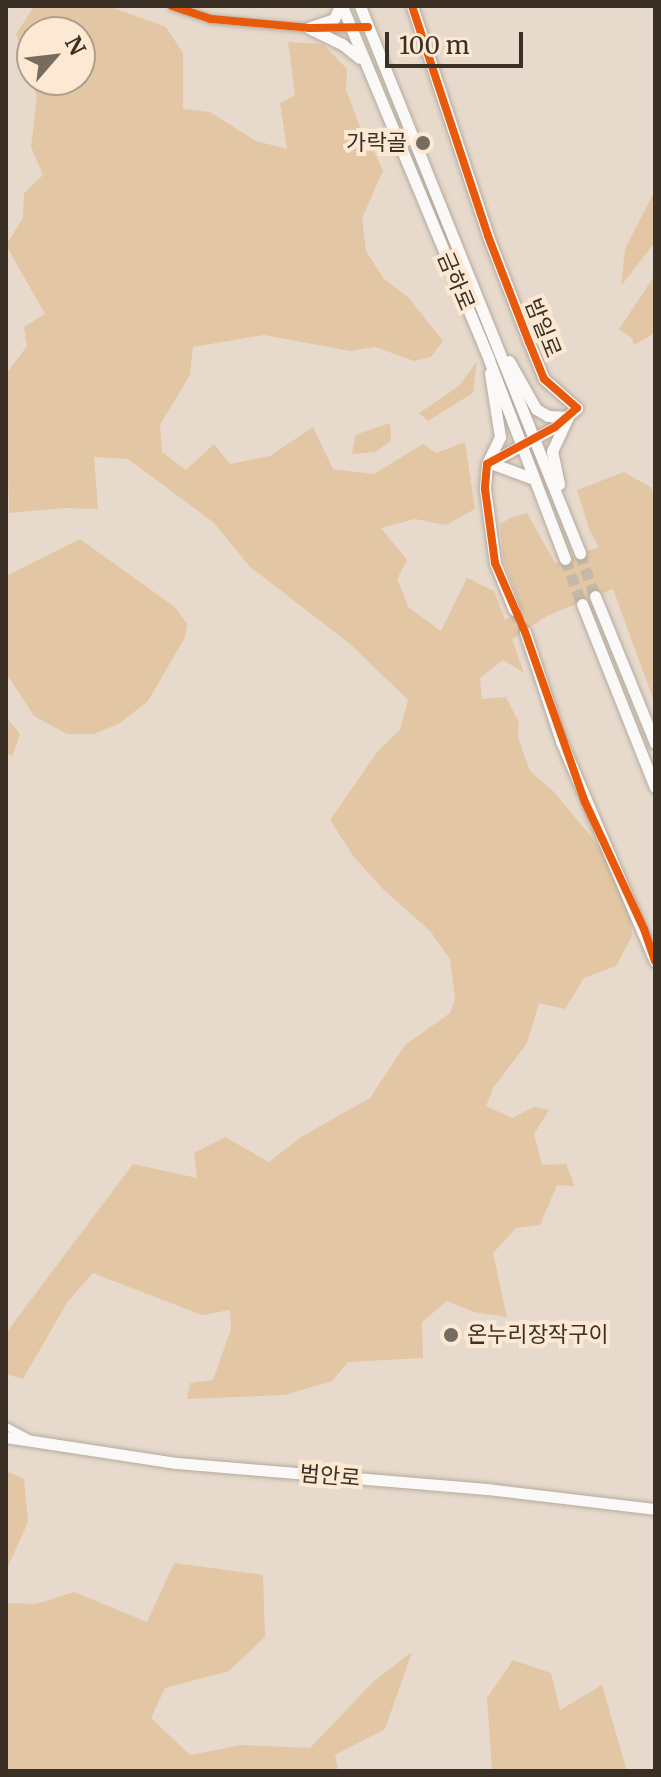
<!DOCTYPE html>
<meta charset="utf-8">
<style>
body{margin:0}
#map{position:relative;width:661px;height:1777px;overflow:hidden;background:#e7dacc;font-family:Merriweather,"Noto Sans KR",serif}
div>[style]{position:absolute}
.green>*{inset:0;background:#e3c6a4}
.secondary-tunnel>*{height:11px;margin-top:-5.5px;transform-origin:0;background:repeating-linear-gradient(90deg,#c4b8ab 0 11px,transparent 0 16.5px)}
.roads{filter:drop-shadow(0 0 2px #b4aa9f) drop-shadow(0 0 2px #b4aa9f)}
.street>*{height:7px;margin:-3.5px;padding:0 3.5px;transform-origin:3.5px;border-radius:3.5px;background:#fbf9f7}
.secondary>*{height:11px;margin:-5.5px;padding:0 5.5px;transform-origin:5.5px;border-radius:5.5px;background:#fbf9f7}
.cycleway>*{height:8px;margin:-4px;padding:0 4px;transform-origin:4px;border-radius:4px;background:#e8590c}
.dots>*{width:22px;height:22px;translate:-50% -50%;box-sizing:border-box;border:4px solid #fde9d3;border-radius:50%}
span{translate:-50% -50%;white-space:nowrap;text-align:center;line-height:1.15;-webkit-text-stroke:8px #fde9d3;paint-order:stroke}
.poi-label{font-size:22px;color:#3a3026}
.right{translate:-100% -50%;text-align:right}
.left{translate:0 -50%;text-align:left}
.street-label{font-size:22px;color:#3a3026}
.frame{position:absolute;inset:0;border:8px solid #3a3026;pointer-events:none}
.north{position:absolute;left:16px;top:16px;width:80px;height:80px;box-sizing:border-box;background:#fde9d3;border:2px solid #af9f8e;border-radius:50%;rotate:62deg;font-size:22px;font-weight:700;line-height:32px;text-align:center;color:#3a3026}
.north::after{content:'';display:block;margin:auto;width:28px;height:36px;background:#776c60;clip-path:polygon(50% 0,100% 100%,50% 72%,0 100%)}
.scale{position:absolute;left:385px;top:32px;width:138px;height:36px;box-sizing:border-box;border:4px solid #3a3026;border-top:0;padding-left:10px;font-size:24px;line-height:28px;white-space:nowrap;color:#3a3026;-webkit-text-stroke:6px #fde9d3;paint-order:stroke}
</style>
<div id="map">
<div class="green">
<div style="clip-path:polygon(evenodd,108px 6px,166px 27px,183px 53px,183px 109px,210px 112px,256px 141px,287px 149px,280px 103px,295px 95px,288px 42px,323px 44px,347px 69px,346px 90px,360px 127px,368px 137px,383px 171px,362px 218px,366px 251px,384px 279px,408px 297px,443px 341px,431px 357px,414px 361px,375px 347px,350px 351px,264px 335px,193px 347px,190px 375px,160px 425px,162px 452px,186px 470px,214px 444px,230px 464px,270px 456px,313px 427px,333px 469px,374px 474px,423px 444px,436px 453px,465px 442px,475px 509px,446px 525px,415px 519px,381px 528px,407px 560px,397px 579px,409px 608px,441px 631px,467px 578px,494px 591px,505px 620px,522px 611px,503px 558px,500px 524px,510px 518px,527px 513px,555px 563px,599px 547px,590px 531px,577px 490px,624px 472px,652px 488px,655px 508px,655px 704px,613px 589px,547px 616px,512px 639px,524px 673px,503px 660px,480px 678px,482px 699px,506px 697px,519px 723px,518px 737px,530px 771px,554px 792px,603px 851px,630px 911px,632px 936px,616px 966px,584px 978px,565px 1009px,539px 1003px,527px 1043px,493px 1088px,486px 1106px,512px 1118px,534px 1107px,549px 1110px,534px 1134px,542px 1165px,566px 1164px,575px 1186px,557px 1185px,540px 1225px,516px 1228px,493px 1253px,507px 1317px,474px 1312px,447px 1301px,422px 1322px,423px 1358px,348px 1362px,332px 1381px,285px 1395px,187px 1399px,190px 1383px,213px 1380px,231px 1329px,230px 1310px,202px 1315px,93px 1273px,68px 1301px,23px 1379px,6px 1374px,6px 1333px,133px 1164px,197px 1178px,194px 1153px,225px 1137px,269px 1162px,301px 1137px,370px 1098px,405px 1045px,450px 1013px,455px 998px,450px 959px,430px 931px,383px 889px,354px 857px,330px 820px,378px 751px,400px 730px,408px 700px,349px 643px,250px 567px,213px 522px,128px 459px,94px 457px,98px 509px,64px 508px,9px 513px,6px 374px,27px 346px,24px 327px,45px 314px,6px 245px,23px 218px,24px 193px,43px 175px,31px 147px,37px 96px,16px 34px,33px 8px,108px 6px,32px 32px,80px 32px,80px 80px,32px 80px,32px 32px)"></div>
<div style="clip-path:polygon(655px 190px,655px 242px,621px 286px,625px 249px)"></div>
<div style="clip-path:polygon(655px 275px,655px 333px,634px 345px,632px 338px,619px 329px)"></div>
<div style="clip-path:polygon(477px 361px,473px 393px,428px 421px,419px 413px,459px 386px)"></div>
<div style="clip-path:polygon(390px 423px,391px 441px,375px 452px,352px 454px,355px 435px)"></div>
<div style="clip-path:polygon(80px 539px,175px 607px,187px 624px,185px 637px,148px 701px,120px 723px,94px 734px,67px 734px,34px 716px,6px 673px,6px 576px)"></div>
<div style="clip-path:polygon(6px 717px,20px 734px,12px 757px,6px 751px)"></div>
<div style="clip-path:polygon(6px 1471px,24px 1479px,28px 1522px,6px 1571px)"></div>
<div style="clip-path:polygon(174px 1563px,263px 1575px,265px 1637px,229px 1671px,165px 1688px,151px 1718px,190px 1755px,242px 1745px,310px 1748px,374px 1681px,412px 1652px,385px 1729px,335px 1755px,338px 1771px,6px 1771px,6px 1603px,36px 1604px,74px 1592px,147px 1622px)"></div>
<div style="clip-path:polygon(513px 1660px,551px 1673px,560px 1710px,602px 1685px,627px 1771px,492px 1771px,487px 1698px)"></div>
</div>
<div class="secondary-tunnel">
<div style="left:580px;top:553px;width:46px;rotate:70.8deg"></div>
<div style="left:565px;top:559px;width:48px;rotate:69.3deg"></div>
<div style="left:514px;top:610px;width:25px;rotate:63deg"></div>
</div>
<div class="roads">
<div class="street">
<div style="left:172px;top:6px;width:41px;rotate:18.4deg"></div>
<div style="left:211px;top:19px;width:98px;rotate:5.2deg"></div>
<div style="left:309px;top:28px;width:59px;rotate:-1deg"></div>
<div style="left:6px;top:1426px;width:24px;rotate:28deg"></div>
</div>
<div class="secondary">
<div style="left:342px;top:6px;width:383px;rotate:67.4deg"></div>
<div style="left:489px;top:360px;width:213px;rotate:69.1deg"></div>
<div style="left:360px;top:6px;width:590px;rotate:68.09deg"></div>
<div style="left:412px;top:6px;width:242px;rotate:71.7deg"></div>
<div style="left:488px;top:236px;width:114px;rotate:68.9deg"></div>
<div style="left:529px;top:342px;width:40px;rotate:68deg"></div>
<div style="left:544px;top:379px;width:44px;rotate:41.3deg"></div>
<div style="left:577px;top:408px;width:29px;rotate:139deg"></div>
<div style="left:555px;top:427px;width:77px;rotate:151.4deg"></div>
<div style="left:487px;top:464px;width:25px;rotate:95deg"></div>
<div style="left:485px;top:489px;width:75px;rotate:82.3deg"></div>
<div style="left:495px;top:563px;width:51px;rotate:68deg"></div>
<div style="left:311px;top:27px;width:24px;rotate:-19deg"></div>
<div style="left:334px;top:19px;width:14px;rotate:-65deg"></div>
<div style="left:309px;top:28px;width:37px;rotate:26deg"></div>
<div style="left:342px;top:44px;width:22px;rotate:39deg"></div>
<div style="left:509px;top:361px;width:55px;rotate:60.6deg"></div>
<div style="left:536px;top:409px;width:14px;rotate:30deg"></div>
<div style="left:548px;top:416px;width:20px;rotate:3deg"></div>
<div style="left:568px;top:417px;width:38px;rotate:115deg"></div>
<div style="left:552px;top:451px;width:34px;rotate:78deg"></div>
<div style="left:490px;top:373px;width:65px;rotate:81.1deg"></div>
<div style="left:500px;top:437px;width:28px;rotate:116deg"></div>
<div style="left:488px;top:462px;width:49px;rotate:20.3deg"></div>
<div style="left:595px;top:596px;width:159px;rotate:67.8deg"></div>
<div style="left:582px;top:604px;width:197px;rotate:68.3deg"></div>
<div style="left:525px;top:632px;width:115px;rotate:71.7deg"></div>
<div style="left:561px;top:741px;width:239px;rotate:66.9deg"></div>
<div style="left:6px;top:1437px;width:172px;rotate:8.7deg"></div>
<div style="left:176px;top:1463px;width:312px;rotate:4.8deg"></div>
<div style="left:487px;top:1489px;width:169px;rotate:6.8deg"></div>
</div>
</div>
<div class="cycleway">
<div style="left:172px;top:6px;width:41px;rotate:18.4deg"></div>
<div style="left:211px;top:19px;width:98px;rotate:5.2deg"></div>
<div style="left:309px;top:28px;width:59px;rotate:-1deg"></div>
<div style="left:412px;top:6px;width:242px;rotate:71.7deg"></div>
<div style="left:488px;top:236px;width:114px;rotate:68.9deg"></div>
<div style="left:529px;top:342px;width:40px;rotate:68deg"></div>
<div style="left:544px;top:379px;width:44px;rotate:41.3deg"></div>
<div style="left:577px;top:408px;width:29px;rotate:139deg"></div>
<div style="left:555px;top:427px;width:77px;rotate:151.4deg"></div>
<div style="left:487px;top:464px;width:25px;rotate:95deg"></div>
<div style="left:485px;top:489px;width:75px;rotate:82.3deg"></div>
<div style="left:495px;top:563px;width:75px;rotate:66.5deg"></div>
<div style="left:525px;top:632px;width:180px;rotate:70.6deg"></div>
<div style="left:585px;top:802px;width:140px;rotate:65.1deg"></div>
<div style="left:644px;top:929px;width:34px;rotate:71deg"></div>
</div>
<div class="dots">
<div style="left:423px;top:143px;background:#776c60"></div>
<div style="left:451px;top:1335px;background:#776c60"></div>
</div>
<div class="poi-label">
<span class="right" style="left:407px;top:143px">가락골</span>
<span class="left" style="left:467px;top:1335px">온누리장작구이</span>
</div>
<div class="street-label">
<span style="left:456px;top:281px;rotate:67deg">금하로</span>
<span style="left:543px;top:328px;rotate:68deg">밤일로</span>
<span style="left:330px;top:1476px;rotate:5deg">범안로</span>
</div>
<div class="frame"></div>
<div class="north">N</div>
<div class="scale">100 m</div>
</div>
